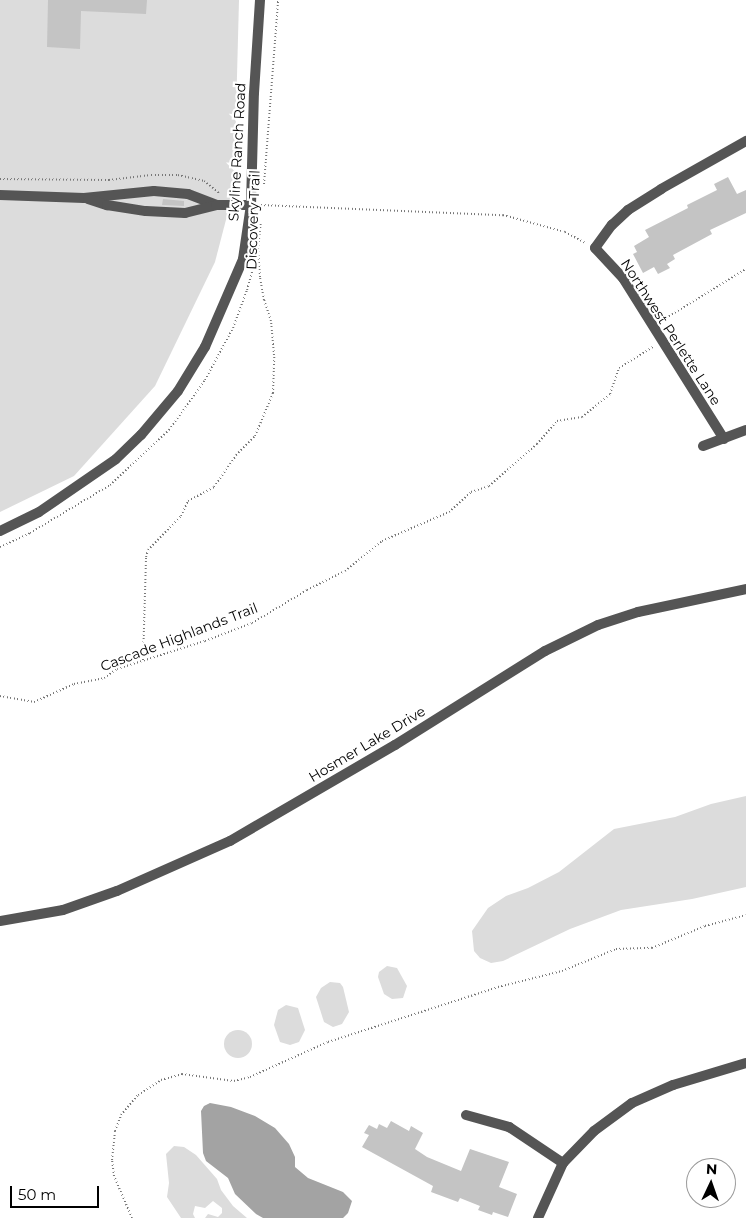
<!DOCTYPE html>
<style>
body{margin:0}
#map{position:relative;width:746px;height:1218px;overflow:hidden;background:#fff;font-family:Montserrat,sans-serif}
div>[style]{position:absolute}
.green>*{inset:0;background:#dcdcdc}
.round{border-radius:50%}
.water>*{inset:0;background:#a3a3a3}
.building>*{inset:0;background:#c4c4c4}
.path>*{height:2px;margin-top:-1px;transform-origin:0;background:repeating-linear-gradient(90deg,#777 0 1px,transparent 0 3.5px)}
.minor>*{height:10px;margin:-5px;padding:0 5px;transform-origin:5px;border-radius:5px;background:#555}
.tertiary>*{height:10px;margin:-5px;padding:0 5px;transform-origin:5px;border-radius:5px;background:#555}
span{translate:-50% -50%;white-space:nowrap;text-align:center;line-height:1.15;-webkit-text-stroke:4.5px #fff;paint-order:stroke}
.street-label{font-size:14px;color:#000}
.north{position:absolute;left:686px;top:1158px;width:50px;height:50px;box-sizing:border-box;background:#fff;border:1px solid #999;border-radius:50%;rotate:3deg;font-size:14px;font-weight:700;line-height:20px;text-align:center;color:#000}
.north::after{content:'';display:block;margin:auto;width:18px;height:22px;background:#000;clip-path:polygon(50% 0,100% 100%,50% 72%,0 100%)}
.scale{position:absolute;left:10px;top:1186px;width:89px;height:22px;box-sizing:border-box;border:2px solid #000;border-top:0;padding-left:6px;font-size:15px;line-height:18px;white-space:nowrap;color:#000;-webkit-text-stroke:4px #fff;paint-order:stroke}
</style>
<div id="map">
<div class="green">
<div style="clip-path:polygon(0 0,239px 0,234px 189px,215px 262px,155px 386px,74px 476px,0 512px)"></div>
<div style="clip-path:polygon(746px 796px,746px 887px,692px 899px,621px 910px,570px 929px,503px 961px,491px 963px,480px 958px,474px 951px,472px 931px,488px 908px,506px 896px,528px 888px,559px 872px,614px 829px,675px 817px,711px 804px)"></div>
<div style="clip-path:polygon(387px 966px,397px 968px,407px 986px,403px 998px,392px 999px,384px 994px,378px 977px,379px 972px)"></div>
<div style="clip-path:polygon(330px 982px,340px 983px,343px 987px,349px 1012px,342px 1024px,333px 1027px,324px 1022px,316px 997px,321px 988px)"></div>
<div style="clip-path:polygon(286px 1005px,298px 1008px,305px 1030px,299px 1042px,290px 1045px,280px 1042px,274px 1025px,278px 1010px)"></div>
<div class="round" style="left:224px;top:1030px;width:28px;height:28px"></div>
<div style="clip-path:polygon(174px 1146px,184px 1147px,196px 1155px,217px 1179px,221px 1190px,233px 1206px,247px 1218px,205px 1218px,208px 1214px,218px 1217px,222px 1213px,222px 1208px,213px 1201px,205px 1208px,195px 1206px,193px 1214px,195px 1218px,181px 1218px,167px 1197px,169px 1183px,166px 1154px)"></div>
</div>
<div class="water">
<div style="clip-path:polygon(210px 1103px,231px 1107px,255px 1116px,275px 1128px,289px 1144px,295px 1157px,295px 1167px,308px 1178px,343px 1192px,352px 1201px,348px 1213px,343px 1218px,263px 1218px,256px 1214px,235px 1194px,228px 1178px,206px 1161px,203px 1153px,201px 1111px,204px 1106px)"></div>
</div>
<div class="building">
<div style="clip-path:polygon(48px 0,147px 0,146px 14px,81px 11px,80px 49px,47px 47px)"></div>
<div style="clip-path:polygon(728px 177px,737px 194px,746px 190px,746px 213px,710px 230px,712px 234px,673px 255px,675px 259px,667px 264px,670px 268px,658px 274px,654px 267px,643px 273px,633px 254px,637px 252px,634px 246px,649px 237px,645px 230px,688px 208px,687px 205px,717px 190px,714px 184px)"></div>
<div style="clip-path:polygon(163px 199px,184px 201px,184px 206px,162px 205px)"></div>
<div style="clip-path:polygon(391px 1121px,409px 1131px,411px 1126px,423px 1133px,415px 1149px,427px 1157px,461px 1171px,470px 1149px,509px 1162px,499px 1187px,517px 1194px,508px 1217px,493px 1212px,492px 1215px,478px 1210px,480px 1206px,460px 1198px,458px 1202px,431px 1192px,433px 1186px,362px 1147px,369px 1135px,364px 1133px,369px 1125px,377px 1129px,379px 1124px,387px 1128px)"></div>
</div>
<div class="path">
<div style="left:0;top:179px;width:109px;rotate:0.5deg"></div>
<div style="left:109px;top:180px;width:42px;rotate:-6.8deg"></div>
<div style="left:151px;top:175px;width:27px"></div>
<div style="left:178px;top:175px;width:27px;rotate:13deg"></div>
<div style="left:204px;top:181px;width:18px;rotate:38deg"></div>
<div style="left:218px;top:192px;width:3px;rotate:72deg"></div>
<div style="left:264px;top:184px;width:185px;rotate:-85.6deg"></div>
<div style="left:261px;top:205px;width:242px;rotate:2.4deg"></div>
<div style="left:503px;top:215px;width:64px;rotate:15.3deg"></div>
<div style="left:565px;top:232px;width:24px;rotate:28deg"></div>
<div style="left:663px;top:320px;width:97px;rotate:-31.6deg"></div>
<div style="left:0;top:547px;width:33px;rotate:-25deg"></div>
<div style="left:30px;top:533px;width:93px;rotate:-31deg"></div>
<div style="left:110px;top:485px;width:81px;rotate:-43deg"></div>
<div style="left:169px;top:430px;width:62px;rotate:-54.2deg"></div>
<div style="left:205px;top:380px;width:59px;rotate:-61.7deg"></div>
<div style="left:233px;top:328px;width:40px;rotate:-69.8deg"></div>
<div style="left:247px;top:290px;width:41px;rotate:-74.2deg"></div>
<div style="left:143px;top:660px;width:103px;rotate:-88.3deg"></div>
<div style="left:146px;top:557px;width:7px;rotate:-74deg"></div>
<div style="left:148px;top:550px;width:47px;rotate:-45.9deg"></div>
<div style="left:181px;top:516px;width:17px;rotate:-65deg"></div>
<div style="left:188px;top:501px;width:30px;rotate:-28deg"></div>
<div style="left:214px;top:487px;width:39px;rotate:-55deg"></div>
<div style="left:236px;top:455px;width:27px;rotate:-45deg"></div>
<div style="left:255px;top:436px;width:47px;rotate:-67.3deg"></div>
<div style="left:273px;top:393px;width:38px;rotate:-88deg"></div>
<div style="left:274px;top:355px;width:34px;rotate:-95deg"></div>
<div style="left:271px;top:321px;width:22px;rotate:-108deg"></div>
<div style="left:264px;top:300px;width:23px;rotate:-100deg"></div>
<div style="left:260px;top:277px;width:28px;rotate:-94deg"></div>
<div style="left:258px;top:249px;width:28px;rotate:-84deg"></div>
<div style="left:0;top:696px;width:35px;rotate:10deg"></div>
<div style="left:34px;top:702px;width:44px;rotate:-24.2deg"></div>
<div style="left:74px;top:684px;width:31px;rotate:-11deg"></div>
<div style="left:104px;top:678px;width:16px;rotate:-35deg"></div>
<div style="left:117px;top:669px;width:92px;rotate:-17.7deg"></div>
<div style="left:205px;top:641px;width:50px;rotate:-21deg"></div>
<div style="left:252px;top:623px;width:64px;rotate:-31deg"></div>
<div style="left:307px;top:590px;width:42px;rotate:-26.6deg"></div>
<div style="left:345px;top:571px;width:48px;rotate:-39deg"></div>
<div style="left:382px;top:541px;width:73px;rotate:-23.4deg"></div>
<div style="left:449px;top:512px;width:30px;rotate:-42deg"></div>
<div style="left:471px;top:492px;width:19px;rotate:-18deg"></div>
<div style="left:489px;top:486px;width:64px;rotate:-41.2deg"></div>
<div style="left:537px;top:444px;width:30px;rotate:-49deg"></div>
<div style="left:557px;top:421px;width:25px;rotate:-9deg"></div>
<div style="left:582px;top:417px;width:36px;rotate:-39deg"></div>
<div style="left:610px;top:394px;width:28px;rotate:-71deg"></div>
<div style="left:619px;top:368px;width:40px;rotate:-32deg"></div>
<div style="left:132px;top:1218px;width:46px;rotate:-113.2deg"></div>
<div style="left:114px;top:1176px;width:16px;rotate:-97deg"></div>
<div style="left:112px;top:1160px;width:29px;rotate:-84deg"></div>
<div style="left:115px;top:1131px;width:17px;rotate:-69deg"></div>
<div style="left:121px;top:1115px;width:26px;rotate:-50deg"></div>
<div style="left:138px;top:1095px;width:27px;rotate:-33deg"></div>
<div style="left:161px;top:1080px;width:22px;rotate:-16deg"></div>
<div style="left:182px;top:1074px;width:52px;rotate:7.7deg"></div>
<div style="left:234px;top:1081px;width:16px;rotate:-14deg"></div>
<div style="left:250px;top:1077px;width:85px;rotate:-24.2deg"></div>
<div style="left:328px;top:1042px;width:179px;rotate:-17.9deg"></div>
<div style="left:498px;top:987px;width:66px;rotate:-14deg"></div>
<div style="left:562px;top:971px;width:58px;rotate:-22.2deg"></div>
<div style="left:616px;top:949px;width:36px;rotate:-2deg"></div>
<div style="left:652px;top:948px;width:57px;rotate:-22.5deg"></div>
<div style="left:705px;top:926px;width:42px;rotate:-15deg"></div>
</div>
<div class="minor">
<div style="left:0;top:195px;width:84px;rotate:2deg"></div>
<div style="left:84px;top:198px;width:70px;rotate:-5.7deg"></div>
<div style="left:154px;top:191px;width:34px;rotate:5deg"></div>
<div style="left:188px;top:194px;width:30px;rotate:21deg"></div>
<div style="left:88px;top:199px;width:20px;rotate:18deg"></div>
<div style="left:107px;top:205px;width:39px;rotate:9deg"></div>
<div style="left:146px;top:211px;width:39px;rotate:3deg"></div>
<div style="left:185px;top:213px;width:32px;rotate:-14deg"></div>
<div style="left:216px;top:205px;width:35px"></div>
<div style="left:724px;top:439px;width:190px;rotate:-122.1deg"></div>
<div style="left:623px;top:278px;width:41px;rotate:-133deg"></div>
<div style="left:595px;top:248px;width:29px;rotate:-54deg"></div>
<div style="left:612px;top:225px;width:22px;rotate:-43deg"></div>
<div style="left:628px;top:210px;width:39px;rotate:-32deg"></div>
<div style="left:661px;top:189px;width:98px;rotate:-29.5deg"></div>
<div style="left:703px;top:446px;width:46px;rotate:-20.4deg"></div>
<div style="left:0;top:921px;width:64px;rotate:-9.9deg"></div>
<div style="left:63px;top:910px;width:57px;rotate:-19.4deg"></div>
<div style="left:117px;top:891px;width:124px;rotate:-23.9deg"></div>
<div style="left:230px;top:841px;width:191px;rotate:-30.2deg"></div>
<div style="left:395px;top:745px;width:177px;rotate:-32.1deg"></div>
<div style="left:545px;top:651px;width:59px;rotate:-26.1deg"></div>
<div style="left:598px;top:625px;width:42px;rotate:-18deg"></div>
<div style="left:638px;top:612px;width:110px;rotate:-12deg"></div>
<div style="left:466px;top:1115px;width:45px;rotate:15.6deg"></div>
<div style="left:509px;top:1127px;width:65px;rotate:33.7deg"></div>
<div style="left:538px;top:1218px;width:60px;rotate:-65.6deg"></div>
<div style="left:563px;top:1163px;width:45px;rotate:-45.9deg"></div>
<div style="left:594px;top:1131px;width:47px;rotate:-36.4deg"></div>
<div style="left:632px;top:1103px;width:45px;rotate:-23.7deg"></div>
<div style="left:673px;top:1085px;width:76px;rotate:-16.8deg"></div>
</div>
<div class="tertiary">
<div style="left:0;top:531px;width:43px;rotate:-26deg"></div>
<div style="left:39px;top:512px;width:93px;rotate:-34.5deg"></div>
<div style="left:116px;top:459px;width:35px;rotate:-44deg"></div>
<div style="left:141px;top:435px;width:57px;rotate:-49.9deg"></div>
<div style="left:178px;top:391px;width:52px;rotate:-58.5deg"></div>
<div style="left:205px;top:347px;width:96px;rotate:-66.6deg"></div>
<div style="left:243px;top:259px;width:55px;rotate:-81.6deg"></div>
<div style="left:251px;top:205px;width:112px;rotate:-88.5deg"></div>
<div style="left:254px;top:93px;width:93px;rotate:-86.3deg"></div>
</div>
<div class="street-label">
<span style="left:237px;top:152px;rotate:-87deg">Skyline Ranch Road</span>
<span style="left:253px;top:220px;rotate:-88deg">Discovery Trail</span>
<span style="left:671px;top:332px;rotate:57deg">Northwest Perlette Lane</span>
<span style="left:179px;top:637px;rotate:-21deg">Cascade Highlands Trail</span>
<span style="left:367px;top:744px;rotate:-31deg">Hosmer Lake Drive</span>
</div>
<div class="north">N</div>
<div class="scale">50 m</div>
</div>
